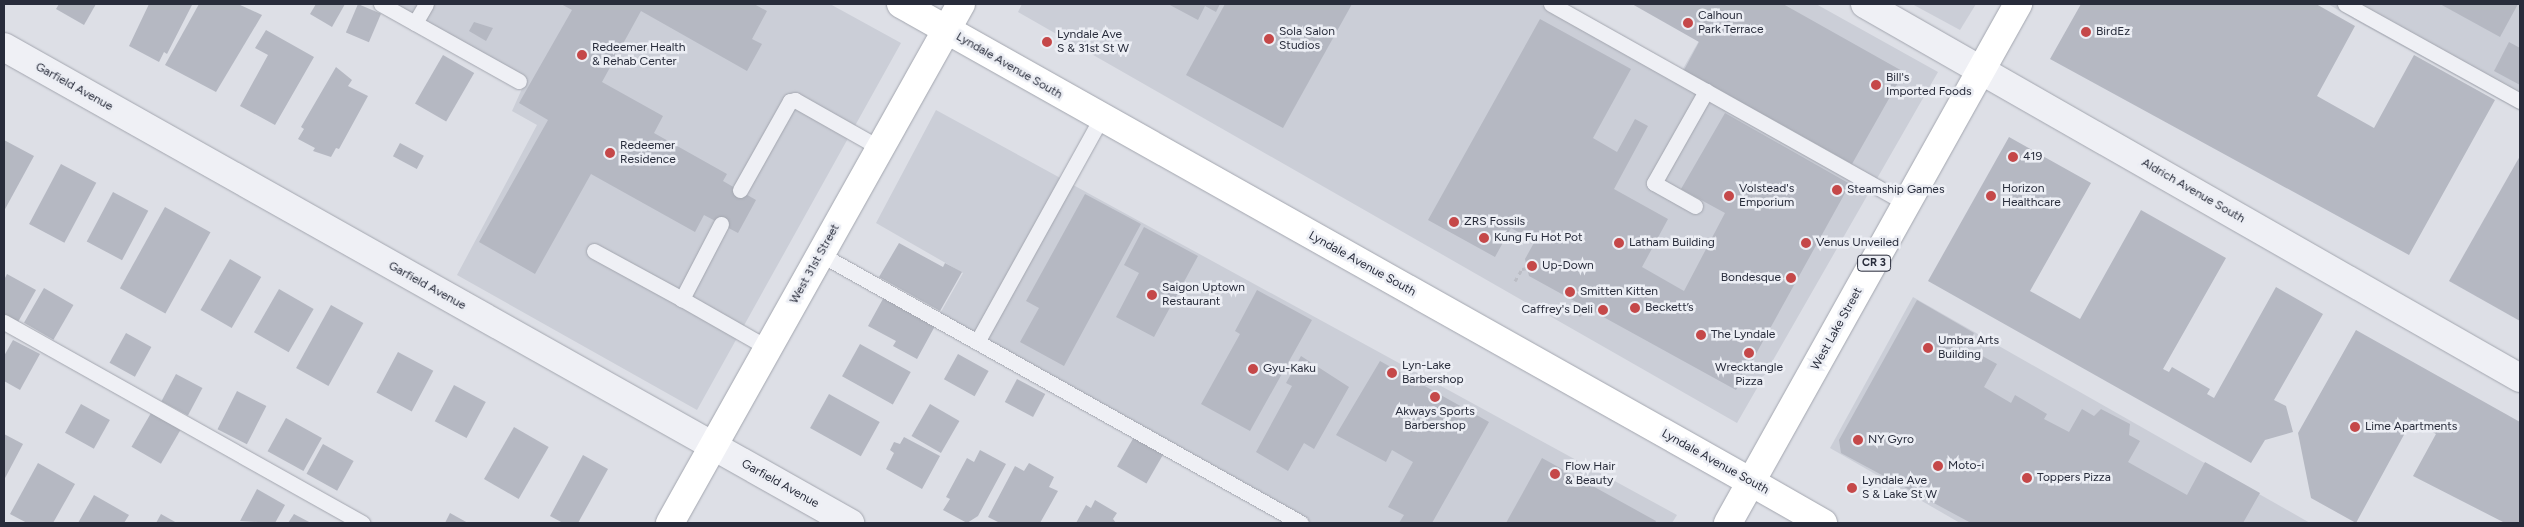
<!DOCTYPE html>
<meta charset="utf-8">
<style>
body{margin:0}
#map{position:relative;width:2524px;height:527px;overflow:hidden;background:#dddfe6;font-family:Figtree,sans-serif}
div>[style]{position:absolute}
.built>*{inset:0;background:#cbced7}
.building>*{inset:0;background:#b5b8c2;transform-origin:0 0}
.path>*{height:3px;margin-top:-1.5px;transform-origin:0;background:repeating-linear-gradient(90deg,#bbbdc5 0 4px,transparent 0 8px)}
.roads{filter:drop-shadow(0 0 1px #a3a6af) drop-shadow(0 0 1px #a3a6af)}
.lane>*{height:15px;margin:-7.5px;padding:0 7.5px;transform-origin:7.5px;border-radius:7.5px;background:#eff0f5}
.street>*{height:28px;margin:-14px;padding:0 14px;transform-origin:14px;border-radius:14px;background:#eff0f5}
.secondary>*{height:28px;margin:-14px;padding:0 14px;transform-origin:14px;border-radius:14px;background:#fff}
.primary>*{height:28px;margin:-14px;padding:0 14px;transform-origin:14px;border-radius:14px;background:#fff}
.dots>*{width:14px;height:14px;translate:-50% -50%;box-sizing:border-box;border:2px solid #eceef4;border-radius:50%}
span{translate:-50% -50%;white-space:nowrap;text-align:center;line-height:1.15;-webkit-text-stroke:5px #eceef4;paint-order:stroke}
.shield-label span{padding:1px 4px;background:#eceef4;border:1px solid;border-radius:4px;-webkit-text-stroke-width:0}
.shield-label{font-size:11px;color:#282c3b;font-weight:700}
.poi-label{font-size:12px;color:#282c3b}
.left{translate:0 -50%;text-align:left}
.right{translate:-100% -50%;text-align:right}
.street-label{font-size:12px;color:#282c3b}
.frame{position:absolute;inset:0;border:5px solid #282c3b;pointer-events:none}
</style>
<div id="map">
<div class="built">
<div style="clip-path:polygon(386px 4px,830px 4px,901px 43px,697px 410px,457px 275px,537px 125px,512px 111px,525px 82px)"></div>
<div style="clip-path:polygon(1022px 4px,1540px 4px,1676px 81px,1720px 4px,1816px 4px,1938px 72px,1737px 423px,1018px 12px)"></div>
<div style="clip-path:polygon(1912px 4px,1976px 4px,1960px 30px)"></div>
<div style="clip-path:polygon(2328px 4px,2520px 4px,2520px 111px,2364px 25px)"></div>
<div style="clip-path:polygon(936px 110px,1677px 515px,1672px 523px,1294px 523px,938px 317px,963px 273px,876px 223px)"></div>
<div style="clip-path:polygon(1913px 297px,2310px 523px,1960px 523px,1830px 448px)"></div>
</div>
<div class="building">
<div style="clip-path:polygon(59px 4px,96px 4px,84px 25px,56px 9px)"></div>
<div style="clip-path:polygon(149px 4px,192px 5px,167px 54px,164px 52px,159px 62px,129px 46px)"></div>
<div style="clip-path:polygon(199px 4px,238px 4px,262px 15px,216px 92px,165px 65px)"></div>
<div style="clip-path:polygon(316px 4px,345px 4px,332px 27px,310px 14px)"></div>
<div style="left:358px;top:4px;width:25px;height:31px;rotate:23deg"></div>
<div style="clip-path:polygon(561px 4px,754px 4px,767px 11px,752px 39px,762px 44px,747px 71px,641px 11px,602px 82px,663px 116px,654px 133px,727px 174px,723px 181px,756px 200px,738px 233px,704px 215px,695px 232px,591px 174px,535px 274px,479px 242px,548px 120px,519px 103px,572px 10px)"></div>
<div style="clip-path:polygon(1168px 4px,1220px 4px,1216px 12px,1205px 6px,1198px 20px)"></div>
<div style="clip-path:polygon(1225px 4px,1352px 4px,1283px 128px,1186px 75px)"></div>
<div style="clip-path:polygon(1632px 4px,1783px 4px,1904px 72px,1852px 164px,1684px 70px,1699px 42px)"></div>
<div style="clip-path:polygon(2081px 4px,2316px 4px,2355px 26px,2317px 96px,2374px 128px,2414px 55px,2495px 100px,2409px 255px,2050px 59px)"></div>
<div style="clip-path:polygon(2440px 4px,2518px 4px,2500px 37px)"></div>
<div style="clip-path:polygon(1540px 19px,1631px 69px,1593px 138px,1617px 152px,1635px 119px,1648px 126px,1614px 189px,1668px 219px,1642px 267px,1684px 291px,1725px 213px,1681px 189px,1725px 113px,1850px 184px,1736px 390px,1529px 276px,1525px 259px,1535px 241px,1511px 228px,1495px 257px,1428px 220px)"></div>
<div style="clip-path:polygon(474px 22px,493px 28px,486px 41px,469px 31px)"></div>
<div style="clip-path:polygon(266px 30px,314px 57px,275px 125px,240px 106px,268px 55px,255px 48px)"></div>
<div style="clip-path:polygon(2509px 42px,2520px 48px,2520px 85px,2494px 71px)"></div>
<div style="left:443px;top:55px;width:36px;height:56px;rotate:30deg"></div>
<div style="clip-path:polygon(336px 67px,352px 80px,348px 86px,368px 96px,339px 149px,336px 148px,331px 157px,313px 151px,315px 148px,298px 139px,304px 129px,301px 127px)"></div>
<div style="clip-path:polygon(2009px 137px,2091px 183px,2030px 291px,2080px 319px,2141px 210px,2226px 258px,2163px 369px,2169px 372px,2172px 367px,2210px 389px,2207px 394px,2214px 398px,2276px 287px,2323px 314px,2274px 400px,2286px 406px,2293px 432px,2265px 440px,2251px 463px,1928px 281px)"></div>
<div style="clip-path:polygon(4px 140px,34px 156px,4px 211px)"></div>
<div style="left:400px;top:143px;width:27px;height:15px;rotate:28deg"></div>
<div style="clip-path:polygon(2520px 156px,2520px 321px,2449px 281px)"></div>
<div style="left:61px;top:164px;width:40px;height:68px;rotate:28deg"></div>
<div style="left:113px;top:192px;width:40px;height:56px;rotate:28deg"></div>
<div style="clip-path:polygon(1085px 194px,1141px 224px,1064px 366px,1020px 342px,1039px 308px,1026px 301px)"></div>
<div style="left:165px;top:207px;width:52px;height:93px;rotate:29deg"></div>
<div style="clip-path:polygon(1144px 227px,1198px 256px,1154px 337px,1116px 317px,1139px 273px,1124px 265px)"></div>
<div style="clip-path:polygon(899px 243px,943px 267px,945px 263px,962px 272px,940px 311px,879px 277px)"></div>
<div style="left:230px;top:259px;width:36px;height:59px;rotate:30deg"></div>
<div style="clip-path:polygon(7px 274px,36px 290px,18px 322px,4px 314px,4px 280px)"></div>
<div style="left:44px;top:288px;width:34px;height:40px;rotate:30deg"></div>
<div style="left:279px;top:289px;width:40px;height:50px;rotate:30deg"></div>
<div style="clip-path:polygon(1257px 290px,1312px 320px,1250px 431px,1201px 404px,1240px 334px,1235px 331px)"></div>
<div style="clip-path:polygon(884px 297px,935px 326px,917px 359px,893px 346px,896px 341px,868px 326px)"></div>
<div style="clip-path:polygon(1917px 300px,1974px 333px,1966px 347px,1997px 364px,1984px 387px,2011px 403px,2015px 395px,2047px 414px,2044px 419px,2069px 432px,2082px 409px,2094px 416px,2101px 409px,2130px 424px,2129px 435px,2140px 441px,2128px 462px,2187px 495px,2205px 462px,2260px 493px,2243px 523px,1971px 523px,1841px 453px,1839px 440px)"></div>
<div style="left:331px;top:305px;width:37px;height:72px;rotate:29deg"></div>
<div style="clip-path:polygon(2356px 330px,2520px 422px,2520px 523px,2505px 523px,2413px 476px,2436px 434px,2412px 420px,2356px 523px,2311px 498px,2298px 433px)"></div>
<div style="left:126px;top:333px;width:29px;height:34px;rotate:29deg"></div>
<div style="clip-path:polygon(13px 340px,40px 354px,20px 390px,4px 381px,4px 356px)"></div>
<div style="left:860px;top:344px;width:58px;height:37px;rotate:29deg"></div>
<div style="left:398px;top:352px;width:40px;height:46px;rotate:28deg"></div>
<div style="left:958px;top:354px;width:35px;height:29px;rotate:29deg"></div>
<div style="clip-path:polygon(1301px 356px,1349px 387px,1314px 449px,1304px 443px,1288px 471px,1256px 452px,1292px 386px,1286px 383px)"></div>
<div style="clip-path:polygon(1380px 361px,1489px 422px,1432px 523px,1399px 523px,1404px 515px,1388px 507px,1413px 462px,1392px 450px,1386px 462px,1336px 435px)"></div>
<div style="left:176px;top:374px;width:30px;height:31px;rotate:28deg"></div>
<div style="left:1017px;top:379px;width:32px;height:26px;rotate:28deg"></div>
<div style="left:454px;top:385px;width:36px;height:41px;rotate:28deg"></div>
<div style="left:237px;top:391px;width:33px;height:43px;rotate:27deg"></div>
<div style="left:829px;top:394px;width:58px;height:39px;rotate:29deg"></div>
<div style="left:81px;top:404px;width:33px;height:33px;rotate:29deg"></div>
<div style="left:930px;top:404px;width:34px;height:37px;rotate:30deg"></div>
<div style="left:151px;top:413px;width:34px;height:39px;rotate:30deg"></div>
<div style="left:286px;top:418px;width:41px;height:38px;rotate:29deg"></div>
<div style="left:514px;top:427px;width:40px;height:60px;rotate:30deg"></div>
<div style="clip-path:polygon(4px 434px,23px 444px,4px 480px)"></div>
<div style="clip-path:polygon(904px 437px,940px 456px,922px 489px,886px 469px,894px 453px,890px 450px,894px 442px,900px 444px)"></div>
<div style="left:1134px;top:437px;width:34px;height:34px;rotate:30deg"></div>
<div style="left:323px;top:444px;width:35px;height:34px;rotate:29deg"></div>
<div style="clip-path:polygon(980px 450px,1006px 464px,978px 516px,967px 523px,943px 510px,950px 499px,946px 497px,967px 458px,974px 462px)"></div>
<div style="clip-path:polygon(583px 455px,608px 469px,578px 523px,563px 523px,550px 516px)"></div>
<div style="clip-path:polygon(1542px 458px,1656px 521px,1655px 523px,1506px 523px)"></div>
<div style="clip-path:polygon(38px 463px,75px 484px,53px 523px,27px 523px,10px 514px)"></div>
<div style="clip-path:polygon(1029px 463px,1054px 477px,1049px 487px,1058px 491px,1040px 523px,1000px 523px,988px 517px,1015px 466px,1024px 471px)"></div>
<div style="clip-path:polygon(257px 489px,285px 505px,275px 523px,240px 521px)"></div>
<div style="clip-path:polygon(94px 495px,129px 515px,124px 523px,78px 523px)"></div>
<div style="clip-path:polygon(1095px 500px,1117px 513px,1113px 519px,1116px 523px,1076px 523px,1086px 505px,1091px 508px)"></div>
<div style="clip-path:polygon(450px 513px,468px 523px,445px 523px)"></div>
<div style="clip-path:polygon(161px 514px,177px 523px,156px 523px)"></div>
<div style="clip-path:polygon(294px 514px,311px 523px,288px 523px)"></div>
</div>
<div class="path">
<div style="left:1515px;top:281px;width:14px;rotate:-60deg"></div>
<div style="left:1522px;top:269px;width:5px;rotate:-11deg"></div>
<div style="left:1579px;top:316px;width:10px;rotate:-61deg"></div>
</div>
<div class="roads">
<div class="lane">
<div style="left:381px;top:4px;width:158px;rotate:29.2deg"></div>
<div style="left:1551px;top:4px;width:408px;rotate:29.3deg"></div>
<div style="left:2345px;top:4px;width:200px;rotate:29deg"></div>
<div style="left:415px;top:23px;width:22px;rotate:-60deg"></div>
<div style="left:740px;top:190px;width:102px;rotate:-60.7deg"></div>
<div style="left:790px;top:101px;width:5px;rotate:-11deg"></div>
<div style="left:795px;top:100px;width:98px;rotate:29.5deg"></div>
<div style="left:1695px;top:206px;width:47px;rotate:-150.7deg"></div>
<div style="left:1654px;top:183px;width:106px;rotate:-60.5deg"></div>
<div style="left:721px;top:224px;width:85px;rotate:117.5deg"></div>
<div style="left:682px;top:299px;width:99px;rotate:29.7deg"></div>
<div style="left:594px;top:251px;width:100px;rotate:28.6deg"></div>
<div style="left:820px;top:254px;width:551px;rotate:29.22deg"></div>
<div style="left:4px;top:322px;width:411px;rotate:29.3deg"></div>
<div style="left:977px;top:342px;width:256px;rotate:-61deg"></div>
</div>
<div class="street">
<div style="left:1865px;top:4px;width:754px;rotate:29.73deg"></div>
<div style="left:4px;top:47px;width:971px;rotate:29.36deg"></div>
</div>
<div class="secondary">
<div style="left:901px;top:4px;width:975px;rotate:29.35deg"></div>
<div style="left:670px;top:523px;width:595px;rotate:-60.72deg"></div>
</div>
<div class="primary">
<div style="left:1751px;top:482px;width:83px;rotate:29.7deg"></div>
<div style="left:1728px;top:523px;width:595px;rotate:-60.8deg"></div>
</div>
</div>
<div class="dots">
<div style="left:1688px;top:23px;background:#c54849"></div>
<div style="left:2086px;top:32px;background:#c54849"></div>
<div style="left:1269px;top:39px;background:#c54849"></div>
<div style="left:1047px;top:42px;background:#c54849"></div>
<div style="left:582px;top:55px;background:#c54849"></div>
<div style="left:1876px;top:85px;background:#c54849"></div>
<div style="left:610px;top:153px;background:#c54849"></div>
<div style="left:2013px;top:157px;background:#c54849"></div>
<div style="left:1837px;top:190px;background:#c54849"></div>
<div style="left:1729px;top:196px;background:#c54849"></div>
<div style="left:1991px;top:196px;background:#c54849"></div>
<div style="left:1454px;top:222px;background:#c54849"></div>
<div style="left:1484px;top:238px;background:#c54849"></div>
<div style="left:1619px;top:243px;background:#c54849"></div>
<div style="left:1806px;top:243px;background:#c54849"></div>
<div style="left:1532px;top:266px;background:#c54849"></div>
<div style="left:1791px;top:278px;background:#c54849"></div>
<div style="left:1570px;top:292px;background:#c54849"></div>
<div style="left:1152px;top:295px;background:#c54849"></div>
<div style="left:1635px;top:308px;background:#c54849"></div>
<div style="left:1603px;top:310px;background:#c54849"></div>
<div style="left:1701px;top:335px;background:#c54849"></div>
<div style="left:1928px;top:348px;background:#c54849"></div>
<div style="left:1749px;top:353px;background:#c54849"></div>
<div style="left:1253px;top:369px;background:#c54849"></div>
<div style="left:1392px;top:373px;background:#c54849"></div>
<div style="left:1435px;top:397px;background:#c54849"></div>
<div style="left:2355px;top:427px;background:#c54849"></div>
<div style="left:1858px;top:440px;background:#c54849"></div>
<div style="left:1938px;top:466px;background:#c54849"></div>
<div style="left:1555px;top:474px;background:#c54849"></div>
<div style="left:2027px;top:478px;background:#c54849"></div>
<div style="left:1852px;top:488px;background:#c54849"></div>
</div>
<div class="shield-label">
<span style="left:1874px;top:263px">CR 3</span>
</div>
<div class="poi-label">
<span class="left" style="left:1698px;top:23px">Calhoun<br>Park Terrace</span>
<span class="left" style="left:1279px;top:39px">Sola Salon<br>Studios</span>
<span class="left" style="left:2096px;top:32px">BirdEz</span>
<span class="left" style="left:1057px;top:42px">Lyndale Ave<br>S &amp; 31st St W</span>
<span class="left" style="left:592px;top:55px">Redeemer Health<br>&amp; Rehab Center</span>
<span class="left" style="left:1886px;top:85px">Bill's<br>Imported Foods</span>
<span class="left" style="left:620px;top:153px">Redeemer<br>Residence</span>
<span class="left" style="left:2023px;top:157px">419</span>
<span class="left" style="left:1739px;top:196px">Volstead's<br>Emporium</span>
<span class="left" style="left:2002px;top:196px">Horizon<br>Healthcare</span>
<span class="left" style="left:1847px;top:190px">Steamship Games</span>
<span class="left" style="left:1464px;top:222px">ZRS Fossils</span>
<span class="left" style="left:1494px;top:238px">Kung Fu Hot Pot</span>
<span class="left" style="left:1629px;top:243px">Latham Building</span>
<span class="left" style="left:1816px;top:243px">Venus Unveiled</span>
<span class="left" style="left:1542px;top:266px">Up-Down</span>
<span class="right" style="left:1781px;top:278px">Bondesque</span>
<span class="left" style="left:1162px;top:295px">Saigon Uptown<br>Restaurant</span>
<span class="left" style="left:1580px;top:292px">Smitten Kitten</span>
<span class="left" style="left:1645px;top:308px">Beckett’s</span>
<span class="right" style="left:1593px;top:310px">Caffrey's Deli</span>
<span class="left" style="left:1711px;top:335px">The Lyndale</span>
<span class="left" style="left:1938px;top:348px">Umbra Arts<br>Building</span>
<span class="left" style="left:1402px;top:373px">Lyn-Lake<br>Barbershop</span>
<span style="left:1749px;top:375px">Wrecktangle<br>Pizza</span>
<span class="left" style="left:1263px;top:369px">Gyu-Kaku</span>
<span style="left:1435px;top:419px">Akways Sports<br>Barbershop</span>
<span class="left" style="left:2365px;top:427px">Lime Apartments</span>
<span class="left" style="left:1868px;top:440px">NY Gyro</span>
<span class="left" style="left:1948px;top:466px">Moto-i</span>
<span class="left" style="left:1565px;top:474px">Flow Hair<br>&amp; Beauty</span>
<span class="left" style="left:2037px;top:478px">Toppers Pizza</span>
<span class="left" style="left:1862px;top:488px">Lyndale Ave<br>S &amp; Lake St W</span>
</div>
<div class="street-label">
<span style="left:1009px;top:66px;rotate:30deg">Lyndale Avenue South</span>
<span style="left:74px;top:87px;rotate:29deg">Garfield Avenue</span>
<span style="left:2193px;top:191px;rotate:30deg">Aldrich Avenue South</span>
<span style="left:815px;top:264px;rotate:-61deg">West 31st Street</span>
<span style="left:1362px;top:264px;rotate:29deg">Lyndale Avenue South</span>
<span style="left:427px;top:286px;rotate:29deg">Garfield Avenue</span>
<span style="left:1837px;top:329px;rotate:-61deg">West Lake Street</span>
<span style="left:1715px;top:462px;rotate:29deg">Lyndale Avenue South</span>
<span style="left:780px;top:484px;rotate:29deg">Garfield Avenue</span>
</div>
<div class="frame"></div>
</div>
